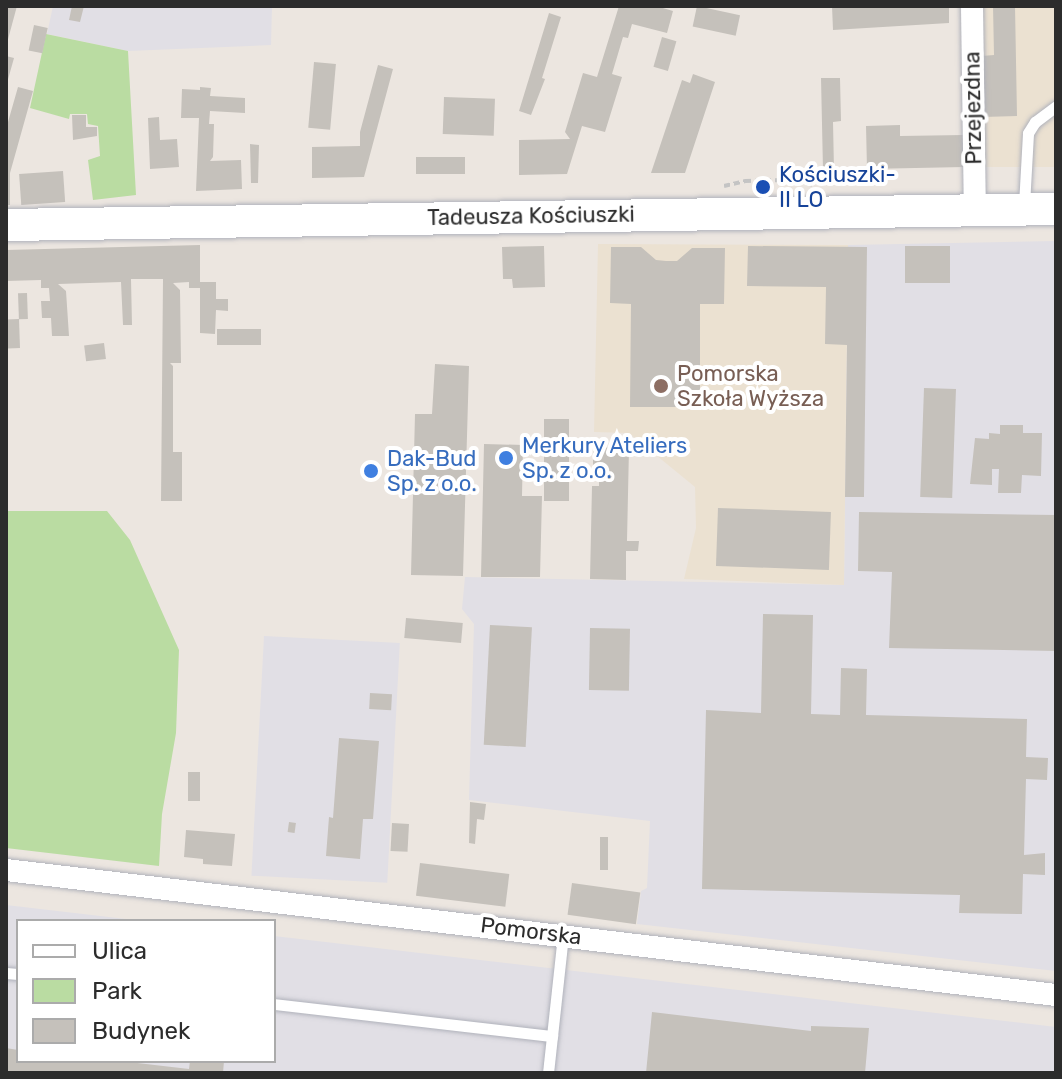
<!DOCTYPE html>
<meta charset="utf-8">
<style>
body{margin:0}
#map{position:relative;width:1062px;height:1079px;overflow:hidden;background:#ece6e0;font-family:Rubik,sans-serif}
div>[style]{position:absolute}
.industrial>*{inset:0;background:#e1dfe5;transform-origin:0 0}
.education>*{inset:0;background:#ebe1d1;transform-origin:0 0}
.green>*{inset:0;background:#badca2}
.building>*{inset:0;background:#c5c1bb;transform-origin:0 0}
.path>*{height:4px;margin-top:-2px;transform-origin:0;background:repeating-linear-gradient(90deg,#c4c4c4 0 6px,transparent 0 10px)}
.roads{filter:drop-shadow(0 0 2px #b0b2bb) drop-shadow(0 0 2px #b0b2bb)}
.lane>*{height:11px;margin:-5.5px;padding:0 5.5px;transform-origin:5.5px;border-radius:5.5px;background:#fff}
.street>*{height:22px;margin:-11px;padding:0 11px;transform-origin:11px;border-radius:11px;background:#fff}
.secondary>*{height:32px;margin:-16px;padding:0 16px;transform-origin:16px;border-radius:16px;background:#fff}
.dots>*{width:22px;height:22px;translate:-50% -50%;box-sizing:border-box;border:4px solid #fff;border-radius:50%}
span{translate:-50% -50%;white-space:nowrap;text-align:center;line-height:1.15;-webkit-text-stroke:8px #fff;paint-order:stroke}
.street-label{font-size:22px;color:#2c2c2c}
.transit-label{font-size:22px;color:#164399}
.left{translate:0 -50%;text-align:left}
.education-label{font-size:22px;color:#785e54}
.shop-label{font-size:22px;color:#366cbe}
.frame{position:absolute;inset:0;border:8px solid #2c2c2c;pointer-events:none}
.legend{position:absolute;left:16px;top:919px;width:260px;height:144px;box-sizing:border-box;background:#fff;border:2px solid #ababab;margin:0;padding:10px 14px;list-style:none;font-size:24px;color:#2c2c2c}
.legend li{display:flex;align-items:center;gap:16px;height:40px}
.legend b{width:40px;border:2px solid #ababab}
</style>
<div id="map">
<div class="industrial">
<div style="clip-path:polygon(53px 6px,272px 6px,271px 45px,128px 51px,47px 34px)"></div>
<div style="clip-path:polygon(1056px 241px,1056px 971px,637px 924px,641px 891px,647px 888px,650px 821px,469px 800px,474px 624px,462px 609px,465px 577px,844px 585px,848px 245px)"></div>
<div style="left:264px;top:636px;width:136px;height:240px;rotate:3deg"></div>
<div style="clip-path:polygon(6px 905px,143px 921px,18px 921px,18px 1061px,274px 1061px,274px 936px,1056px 1027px,1056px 1073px,6px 1073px)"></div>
</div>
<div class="education">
<div style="left:981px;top:6px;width:75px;height:161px"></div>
<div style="clip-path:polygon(598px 244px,848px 245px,844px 585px,684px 579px,696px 528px,695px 487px,629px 433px,594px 432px)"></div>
</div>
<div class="green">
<div style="clip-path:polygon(46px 34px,128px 51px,136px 195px,93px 200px,88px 160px,100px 156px,98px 126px,88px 124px,87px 114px,70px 114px,69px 119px,30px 108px)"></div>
<div style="clip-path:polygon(6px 511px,107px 511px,130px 540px,179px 650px,176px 733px,162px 814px,159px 866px,6px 848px)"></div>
</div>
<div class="building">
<div style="clip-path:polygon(6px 6px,17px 6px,7px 43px,6px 43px)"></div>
<div style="clip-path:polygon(72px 6px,84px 6px,80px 22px,69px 20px)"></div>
<div style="clip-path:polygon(619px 6px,656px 6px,673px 11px,667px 33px,632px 24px,628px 38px,623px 37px,612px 74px,622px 77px,605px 132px,582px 126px,567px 174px,519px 175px,519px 140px,570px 139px,565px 132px,583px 73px,597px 77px)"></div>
<div style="left:697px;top:6px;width:44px;height:21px;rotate:12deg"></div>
<div style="clip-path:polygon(832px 6px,949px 6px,949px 23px,833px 30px)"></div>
<div style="clip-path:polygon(993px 6px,1015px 6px,1017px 116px,983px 117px,982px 56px,994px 55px)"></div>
<div style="clip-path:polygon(549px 13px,561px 17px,542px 78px,545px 79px,531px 115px,519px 111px)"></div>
<div style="left:34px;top:25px;width:14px;height:26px;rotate:12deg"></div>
<div style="left:662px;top:37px;width:15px;height:31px;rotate:16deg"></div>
<div style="clip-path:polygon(6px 56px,14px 58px,7px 83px,6px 83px)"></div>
<div style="left:314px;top:62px;width:22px;height:66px;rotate:5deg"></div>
<div style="clip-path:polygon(378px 65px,393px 69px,364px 177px,312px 178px,312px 147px,360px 146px,360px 132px)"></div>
<div style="clip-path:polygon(693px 74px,715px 82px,685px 173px,651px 173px,682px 80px,690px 83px)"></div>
<div style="clip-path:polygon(821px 78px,840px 78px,841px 121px,833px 122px,834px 170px,823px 170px)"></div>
<div style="clip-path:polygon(18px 87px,33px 91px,10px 173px,10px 205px,6px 205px,6px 129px)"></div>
<div style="clip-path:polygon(200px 87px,211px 88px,210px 96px,245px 98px,245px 113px,210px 111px,209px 124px,214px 124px,213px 157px,210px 161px,241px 160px,242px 189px,196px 191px,199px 118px,181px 118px,182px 89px,200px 90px)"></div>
<div style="left:444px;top:97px;width:51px;height:37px;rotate:2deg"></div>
<div style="clip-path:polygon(72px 115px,86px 115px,86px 127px,97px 127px,97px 136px,73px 140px)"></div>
<div style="clip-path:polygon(159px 117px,160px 140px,177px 139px,179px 167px,150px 169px,148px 118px)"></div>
<div style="clip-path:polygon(900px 125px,900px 136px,963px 135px,964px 167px,867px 169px,866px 126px)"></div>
<div style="clip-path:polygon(250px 144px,259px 145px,258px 183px,251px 183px)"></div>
<div style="left:465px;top:157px;width:17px;height:49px;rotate:90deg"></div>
<div style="left:63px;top:171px;width:31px;height:44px;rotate:86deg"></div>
<div style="clip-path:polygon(200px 245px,200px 282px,216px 282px,216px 299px,228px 299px,228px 311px,216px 310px,215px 334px,200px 333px,200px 288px,189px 288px,189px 282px,173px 283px,180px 290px,181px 363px,170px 363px,173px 366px,173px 452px,182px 452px,182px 501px,161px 501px,163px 279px,131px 279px,132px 325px,123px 325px,121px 282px,58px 284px,66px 291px,69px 336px,52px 336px,51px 318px,42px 318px,41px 301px,50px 301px,49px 288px,41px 288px,41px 280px,6px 281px,6px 250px)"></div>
<div style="clip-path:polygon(544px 246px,545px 287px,513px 288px,512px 279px,503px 279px,502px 247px)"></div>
<div style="clip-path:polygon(748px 246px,867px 247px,864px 497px,845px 497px,847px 345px,825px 344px,826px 287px,747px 286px)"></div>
<div style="left:905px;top:246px;width:45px;height:37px"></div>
<div style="clip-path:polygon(611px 247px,641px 247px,656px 260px,666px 261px,677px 261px,692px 248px,725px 248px,724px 304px,700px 304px,700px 407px,630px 407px,631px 304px,610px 303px)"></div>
<div style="left:27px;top:293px;width:26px;height:9px;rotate:88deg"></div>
<div style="left:19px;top:319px;width:29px;height:12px;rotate:88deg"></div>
<div style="left:217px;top:329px;width:44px;height:16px"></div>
<div style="left:104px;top:343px;width:16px;height:20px;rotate:83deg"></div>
<div style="clip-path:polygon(435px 364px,469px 366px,463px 576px,411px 575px,415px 414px,432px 414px)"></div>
<div style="left:924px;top:388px;width:32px;height:109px;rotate:2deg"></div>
<div style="left:544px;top:419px;width:25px;height:82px"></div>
<div style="clip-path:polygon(1000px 425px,1023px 425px,1023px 433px,1042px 433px,1041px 476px,1022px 475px,1021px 493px,998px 493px,999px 469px,992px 469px,992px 485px,970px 484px,975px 438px,989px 439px,989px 433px,1000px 434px)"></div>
<div style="clip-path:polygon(484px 444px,523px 445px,522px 496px,542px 496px,540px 577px,481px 577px)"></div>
<div style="clip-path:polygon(593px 447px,629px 448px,627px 541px,639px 541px,638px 551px,626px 551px,626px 580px,590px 579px,592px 486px,599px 486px,599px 473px,593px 473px)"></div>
<div style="left:718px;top:508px;width:113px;height:58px;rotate:2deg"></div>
<div style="clip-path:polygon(859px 512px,1056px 515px,1056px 651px,889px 648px,892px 572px,858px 571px)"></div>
<div style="clip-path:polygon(763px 614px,813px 615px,811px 714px,840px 715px,841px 668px,867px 669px,866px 715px,1027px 719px,1026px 757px,1048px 758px,1047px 780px,1026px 779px,1024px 855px,1045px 853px,1045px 875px,1023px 874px,1022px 914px,959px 913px,960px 895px,702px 889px,706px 710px,761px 713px)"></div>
<div style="left:406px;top:618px;width:57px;height:20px;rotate:5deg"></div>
<div style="left:490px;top:625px;width:42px;height:120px;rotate:3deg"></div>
<div style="left:590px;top:628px;width:40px;height:62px;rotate:1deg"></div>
<div style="left:370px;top:693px;width:22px;height:16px;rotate:3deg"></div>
<div style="clip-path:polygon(339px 738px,379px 741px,373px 819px,363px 819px,360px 859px,326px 856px,329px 817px,333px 818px)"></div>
<div style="left:188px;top:772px;width:12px;height:29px"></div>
<div style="clip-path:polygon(470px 802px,486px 804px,484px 820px,477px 819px,475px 844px,469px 843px)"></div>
<div style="left:289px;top:822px;width:7px;height:10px;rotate:8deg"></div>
<div style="left:392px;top:823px;width:17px;height:28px;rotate:3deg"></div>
<div style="clip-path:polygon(186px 830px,235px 834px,232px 866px,203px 864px,203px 859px,184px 857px)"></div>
<div style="left:600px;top:837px;width:8px;height:33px"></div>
<div style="left:420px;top:863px;width:90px;height:33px;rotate:7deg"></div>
<div style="left:572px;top:883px;width:69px;height:32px;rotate:8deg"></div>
<div style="clip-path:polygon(652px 1012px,811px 1031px,811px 1026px,869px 1028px,865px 1073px,646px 1073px)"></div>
<div style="clip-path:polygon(6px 1048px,18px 1050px,18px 1061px,120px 1061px,189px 1069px,190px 1061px,224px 1061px,223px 1073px,6px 1073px)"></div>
</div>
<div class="path">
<div style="left:724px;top:186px;width:22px;rotate:-13deg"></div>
<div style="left:745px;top:181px;width:42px;rotate:-1.4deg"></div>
<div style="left:787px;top:180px;width:27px;rotate:10deg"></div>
</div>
<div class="roads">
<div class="lane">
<div style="left:1024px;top:205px;width:72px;rotate:-86.8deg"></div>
<div style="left:1028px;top:133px;width:13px;rotate:-58deg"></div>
<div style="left:1035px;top:122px;width:26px;rotate:-37deg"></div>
<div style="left:6px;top:973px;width:12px;rotate:5deg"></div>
<div style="left:274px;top:1004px;width:280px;rotate:6.6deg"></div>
<div style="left:548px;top:1073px;width:139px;rotate:-83.8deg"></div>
</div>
<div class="street">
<div style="left:972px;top:6px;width:204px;rotate:89.2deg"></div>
<div style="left:6px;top:870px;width:1057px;rotate:6.79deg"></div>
</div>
<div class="secondary">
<div style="left:6px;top:225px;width:1050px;rotate:-0.87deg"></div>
</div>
</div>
<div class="dots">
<div style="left:763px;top:187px;background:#1a4fb4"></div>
<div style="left:661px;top:386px;background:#8d6e63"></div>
<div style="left:506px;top:458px;background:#3f7fe0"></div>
<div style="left:371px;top:471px;background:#3f7fe0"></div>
</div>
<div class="street-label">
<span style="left:973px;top:108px;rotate:-91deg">Przejezdna</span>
<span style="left:531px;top:216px;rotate:-1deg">Tadeusza Kościuszki</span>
<span style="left:531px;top:931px;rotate:7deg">Pomorska</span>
</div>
<div class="transit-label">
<span class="left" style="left:779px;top:187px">Kościuszki-<br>II LO</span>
</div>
<div class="education-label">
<span class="left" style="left:677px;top:386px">Pomorska<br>Szkoła Wyższa</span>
</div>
<div class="shop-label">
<span class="left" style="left:522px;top:458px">Merkury Ateliers<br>Sp. z o.o.</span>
<span class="left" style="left:387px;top:471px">Dak-Bud<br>Sp. z o.o.</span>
</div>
<div class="frame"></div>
<ul class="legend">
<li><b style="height:10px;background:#fff"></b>Ulica</li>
<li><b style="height:22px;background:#badca2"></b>Park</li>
<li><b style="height:22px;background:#c5c1bb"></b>Budynek</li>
</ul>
</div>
